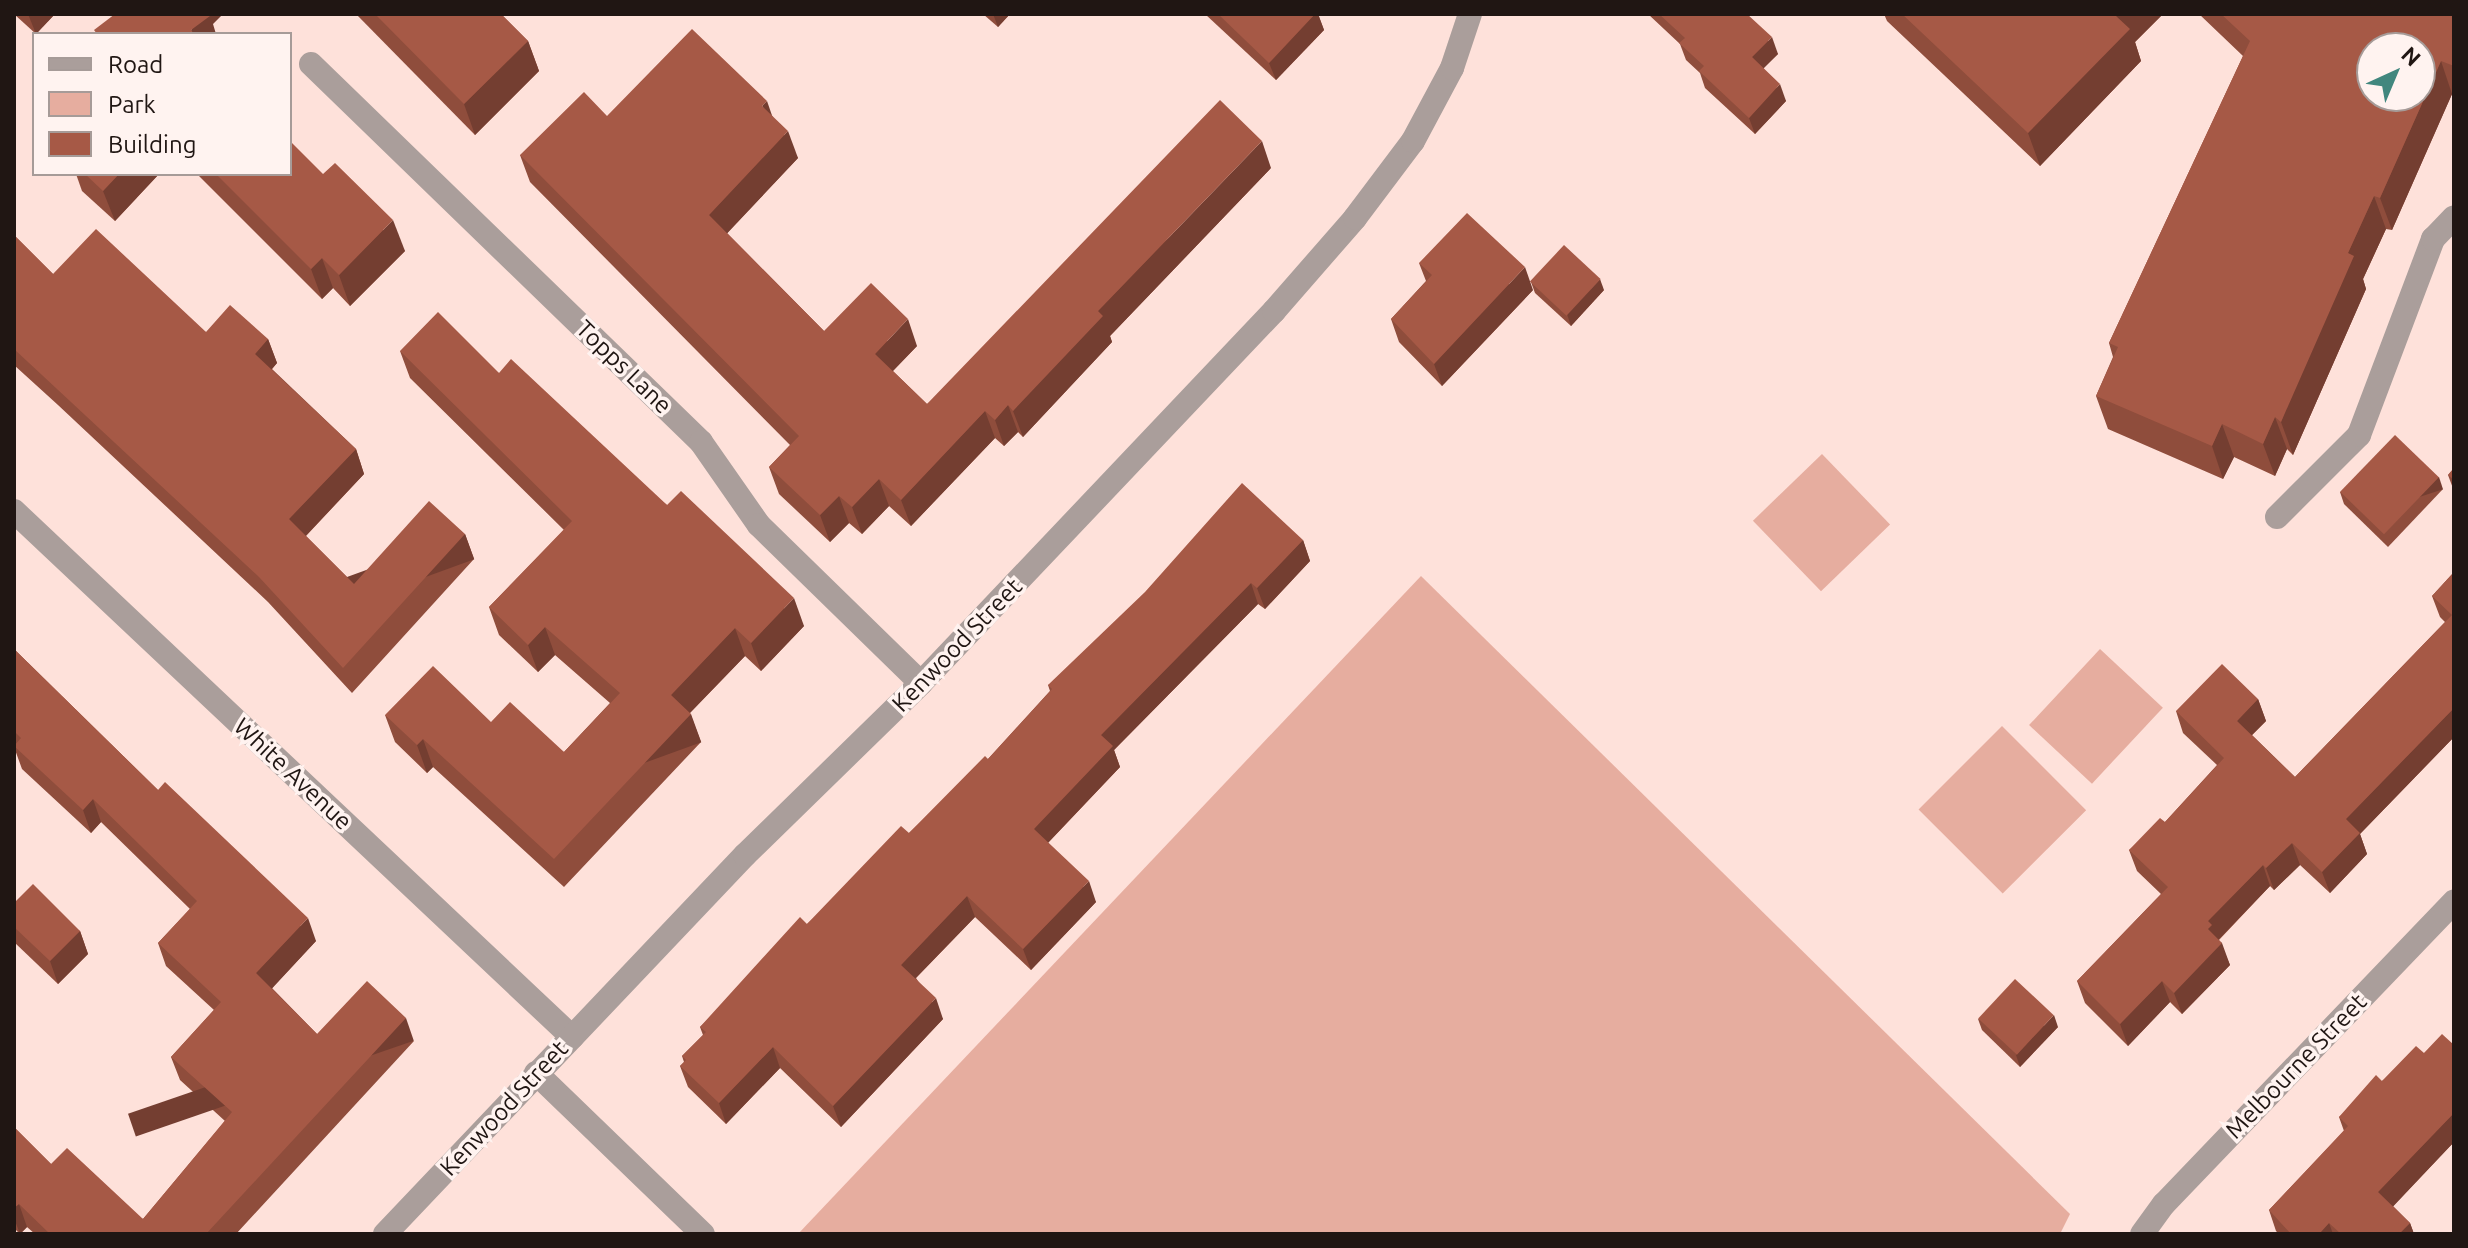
<!DOCTYPE html>
<style>
body{margin:0}
#map{position:relative;width:2468px;height:1248px;overflow:hidden;background:#fee1da;font-family:Ubuntu,sans-serif}
div>[style]{position:absolute}
.green>*{inset:0;background:#e6ad9f;transform-origin:0 0}
.minor>*{height:24px;margin:-12px;padding:0 12px;transform-origin:12px;border-radius:12px;background:#aa9e9b}
.wall>*{inset:0;background:#8f4d3c}
.shaded-wall>*{inset:0;background:#743e31;transform-origin:0 0}
.building>*{inset:0;background:#a65946;transform-origin:0 0}
span{translate:-50% -50%;white-space:nowrap;text-align:center;line-height:1.15;-webkit-text-stroke:7px #fff3f0;paint-order:stroke}
.street-label{font-size:24px;color:#201613}
.frame{position:absolute;inset:0;border:16px solid #201613;pointer-events:none}
.legend{position:absolute;left:32px;top:32px;width:260px;height:144px;box-sizing:border-box;background:#fff3f0;border:2px solid #a69b98;margin:0;padding:10px 14px;list-style:none;font-size:24px;color:#201613}
.legend li{display:flex;align-items:center;gap:16px;height:40px}
.legend b{width:40px;border:2px solid #a69b98}
.north{position:absolute;left:2356px;top:32px;width:80px;height:80px;box-sizing:border-box;background:#fff3f0;border:2px solid #a69b98;border-radius:50%;rotate:44deg;font-size:22px;font-weight:700;line-height:32px;text-align:center;color:#201613}
.north::after{content:'';display:block;margin:auto;width:28px;height:36px;background:#41877e;clip-path:polygon(50% 0,100% 100%,50% 72%,0 100%)}
</style>
<div id="map">
<div class="green">
<div style="left:1822px;top:454px;width:98px;height:96px;rotate:46deg"></div>
<div style="clip-path:polygon(1421px 576px,2070px 1214px,2060px 1234px,798px 1234px)"></div>
<div style="left:2100px;top:649px;width:86px;height:104px;rotate:43deg"></div>
<div style="left:2002px;top:726px;width:119px;height:118px;rotate:45deg"></div>
</div>
<div class="minor">
<div style="left:311px;top:64px;width:543px;rotate:44.1deg"></div>
<div style="left:701px;top:442px;width:101px;rotate:55.1deg"></div>
<div style="left:759px;top:525px;width:226px;rotate:44.3deg"></div>
<div style="left:14px;top:511px;width:767px;rotate:43.31deg"></div>
<div style="left:2277px;top:517px;width:116px;rotate:-45deg"></div>
<div style="left:2359px;top:435px;width:210px;rotate:-69.3deg"></div>
<div style="left:2433px;top:239px;width:30px;rotate:-46deg"></div>
<div style="left:536px;top:1073px;width:232px;rotate:44deg"></div>
<div style="left:385px;top:1234px;width:523px;rotate:-46.47deg"></div>
<div style="left:745px;top:855px;width:246px;rotate:-44.3deg"></div>
<div style="left:921px;top:683px;width:513px;rotate:-46.5deg"></div>
<div style="left:1274px;top:311px;width:123px;rotate:-48.9deg"></div>
<div style="left:1355px;top:218px;width:96px;rotate:-53deg"></div>
<div style="left:1413px;top:141px;width:83px;rotate:-61.9deg"></div>
<div style="left:1452px;top:68px;width:57px;rotate:-71.6deg"></div>
<div style="left:2142px;top:1234px;width:37px;rotate:-54deg"></div>
<div style="left:2164px;top:1204px;width:419px;rotate:-46.2deg"></div>
</div>
<div class="wall">
<div style="clip-path:polygon(14px 14px,55px 14px,36px 34px)"></div>
<div style="clip-path:polygon(356px 14px,501px 14px,528px 41px,539px 71px,475px 135px)"></div>
<div style="clip-path:polygon(983px 14px,1010px 14px,998px 27px)"></div>
<div style="clip-path:polygon(1205px 14px,1318px 14px,1324px 30px,1276px 80px)"></div>
<div style="clip-path:polygon(1648px 14px,1747px 14px,1778px 54px,1763px 68px,1786px 101px,1755px 134px,1705px 88px,1700px 73px,1686px 60px,1680px 44px)"></div>
<div style="clip-path:polygon(1884px 14px,2163px 14px,2135px 42px,2141px 61px,2040px 166px,1887px 21px)"></div>
<div style="clip-path:polygon(2199px 14px,2454px 14px,2454px 94px,2452px 94px,2392px 230px,2386px 229px,2363px 279px,2366px 289px,2293px 455px,2287px 449px,2275px 476px,2234px 457px,2223px 479px,2108px 429px,2096px 396px,2113px 357px,2109px 343px,2243px 56px)"></div>
<div style="clip-path:polygon(772px 116px,798px 158px,727px 233px,824px 331px,917px 346px,893px 371px,927px 404px,1271px 168px,1110px 336px,1112px 342px,1023px 437px,1018px 432px,1004px 446px,995px 438px,911px 526px,889px 506px,862px 534px,849px 523px,830px 542px,779px 494px,769px 467px,790px 445px,530px 182px,520px 155px)"></div>
<div style="clip-path:polygon(76px 174px,159px 174px,115px 221px,82px 191px)"></div>
<div style="clip-path:polygon(197px 174px,323px 174px,405px 251px,350px 306px,333px 288px,322px 299px)"></div>
<div style="clip-path:polygon(14px 235px,53px 274px,206px 332px,268px 339px,277px 363px,272px 369px,356px 449px,364px 474px,306px 536px,354px 584px,465px 534px,474px 559px,352px 693px,268px 602px,58px 405px,14px 365px)"></div>
<div style="clip-path:polygon(1419px 263px,1533px 290px,1442px 386px,1399px 342px,1391px 319px,1426px 281px)"></div>
<div style="clip-path:polygon(1531px 282px,1604px 290px,1571px 326px,1535px 293px)"></div>
<div style="clip-path:polygon(400px 351px,499px 373px,667px 505px,804px 626px,761px 671px,745px 656px,690px 713px,701px 742px,564px 887px,433px 767px,427px 773px,395px 742px,385px 715px,491px 722px,564px 752px,610px 703px,555px 655px,538px 672px,499px 635px,489px 607px,564px 530px,410px 378px)"></div>
<div style="clip-path:polygon(2454px 468px,2454px 491px,2448px 475px)"></div>
<div style="clip-path:polygon(2443px 489px,2388px 547px,2344px 504px,2340px 492px)"></div>
<div style="clip-path:polygon(1303px 540px,1310px 561px,1265px 609px,1258px 604px,1114px 750px,1120px 767px,1048px 843px,1096px 902px,1031px 970px,975px 917px,916px 978px,943px 1019px,841px 1127px,780px 1068px,726px 1124px,688px 1087px,680px 1066px,684px 1062px,682px 1056px,703px 1035px,700px 1027px,807px 924px,909px 833px,988px 759px,1050px 691px,1048px 685px)"></div>
<div style="clip-path:polygon(2454px 572px,2454px 737px,2360px 834px,2367px 854px,2330px 893px,2300px 865px,2274px 890px,2270px 886px,2219px 940px,2230px 965px,2182px 1014px,2170px 1002px,2128px 1046px,2085px 1003px,2077px 981px,2161px 894px,2137px 871px,2129px 850px,2165px 822px,2217px 765px,2183px 733px,2176px 711px,2258px 699px,2266px 721px,2252px 735px,2295px 777px,2445px 622px,2440px 617px,2432px 596px)"></div>
<div style="clip-path:polygon(14px 649px,158px 790px,316px 941px,272px 988px,317px 1034px,414px 1041px,236px 1234px,35px 1234px,27px 1227px,20px 1234px,14px 1228px,14px 1127px,51px 1164px,143px 1219px,225px 1121px,180px 1080px,171px 1057px,214px 1010px,166px 966px,158px 943px,190px 909px,101px 822px,91px 833px,22px 769px,14px 747px)"></div>
<div style="clip-path:polygon(14px 903px,80px 931px,88px 954px,58px 984px,14px 942px)"></div>
<div style="clip-path:polygon(1978px 1019px,2058px 1027px,2020px 1067px,1982px 1030px)"></div>
<div style="clip-path:polygon(2454px 1045px,2454px 1142px,2393px 1206px,2410px 1223px,2414px 1234px,2279px 1234px,2276px 1231px,2269px 1210px,2344px 1131px,2339px 1117px,2382px 1081px,2424px 1053px)"></div>
</div>
<div class="shaded-wall">
<div style="clip-path:polygon(28px 14px,55px 14px,36px 34px)"></div>
<div style="clip-path:polygon(202px 14px,223px 14px,213px 24px,216px 34px,192px 34px,191px 30px)"></div>
<div style="clip-path:polygon(993px 14px,1010px 14px,998px 27px)"></div>
<div style="clip-path:polygon(1315px 14px,1318px 14px,1324px 30px,1276px 80px,1269px 63px)"></div>
<div style="clip-path:polygon(2118px 14px,2163px 14px,2135px 42px,2141px 61px,2040px 166px,2028px 133px)"></div>
<div style="clip-path:polygon(1772px 37px,1778px 54px,1758px 74px,1752px 57px)"></div>
<div style="clip-path:polygon(528px 41px,539px 71px,475px 135px,464px 104px)"></div>
<div style="clip-path:polygon(2441px 61px,2452px 94px,2392px 230px,2380px 198px)"></div>
<div style="clip-path:polygon(1780px 84px,1786px 101px,1755px 134px,1749px 118px)"></div>
<div style="clip-path:polygon(767px 101px,776px 127px,762px 106px)"></div>
<div style="clip-path:polygon(788px 131px,798px 158px,719px 242px,709px 215px)"></div>
<div style="clip-path:polygon(1262px 141px,1271px 168px,1110px 336px,1112px 342px,1023px 437px,1013px 411px,1098px 311px)"></div>
<div style="clip-path:polygon(119px 174px,159px 174px,115px 221px,103px 191px)"></div>
<div style="clip-path:polygon(2374px 196px,2386px 229px,2363px 279px,2366px 289px,2293px 455px,2281px 422px,2348px 253px)"></div>
<div style="clip-path:polygon(393px 220px,405px 251px,350px 306px,339px 275px)"></div>
<div style="clip-path:polygon(322px 258px,333px 288px,322px 299px,311px 269px)"></div>
<div style="clip-path:polygon(1525px 267px,1533px 290px,1442px 386px,1434px 364px)"></div>
<div style="clip-path:polygon(1600px 279px,1604px 290px,1571px 326px,1567px 314px)"></div>
<div style="clip-path:polygon(908px 319px,917px 346px,884px 380px,875px 354px)"></div>
<div style="clip-path:polygon(268px 339px,277px 363px,264px 378px,255px 354px)"></div>
<div style="clip-path:polygon(1008px 405px,1018px 432px,1004px 446px,995px 420px)"></div>
<div style="clip-path:polygon(985px 411px,995px 438px,911px 526px,901px 500px)"></div>
<div style="clip-path:polygon(2275px 417px,2287px 449px,2275px 476px,2263px 444px)"></div>
<div style="clip-path:polygon(2222px 424px,2234px 457px,2223px 479px,2212px 446px)"></div>
<div style="clip-path:polygon(356px 449px,364px 474px,298px 544px,289px 519px)"></div>
<div style="left:2439px;top:477px;width:13px;height:80px;rotate:72deg"></div>
<div style="clip-path:polygon(879px 479px,889px 506px,862px 534px,852px 507px)"></div>
<div style="clip-path:polygon(839px 496px,849px 523px,830px 542px,820px 515px)"></div>
<div style="left:465px;top:534px;width:27px;height:181px;rotate:70deg"></div>
<div style="clip-path:polygon(1303px 540px,1310px 561px,1265px 609px,1257px 588px)"></div>
<div style="clip-path:polygon(1251px 583px,1258px 604px,1114px 750px,1120px 767px,1041px 850px,1034px 829px,1101px 735px)"></div>
<div style="clip-path:polygon(794px 598px,804px 626px,761px 671px,751px 643px)"></div>
<div style="clip-path:polygon(545px 627px,555px 655px,538px 672px,528px 645px)"></div>
<div style="clip-path:polygon(735px 628px,745px 656px,681px 722px,671px 695px)"></div>
<div style="clip-path:polygon(2258px 699px,2266px 721px,2245px 742px,2237px 721px)"></div>
<div style="clip-path:polygon(2454px 708px,2454px 737px,2360px 834px,2367px 854px,2330px 893px,2322px 872px,2346px 819px)"></div>
<div style="left:691px;top:714px;width:30px;height:199px;rotate:70deg"></div>
<div style="clip-path:polygon(423px 739px,433px 767px,427px 773px,417px 745px)"></div>
<div style="clip-path:polygon(93px 799px,101px 822px,91px 833px,83px 810px)"></div>
<div style="clip-path:polygon(2292px 843px,2300px 865px,2274px 890px,2266px 868px)"></div>
<div style="clip-path:polygon(2263px 865px,2270px 886px,2218px 940px,2222px 943px,2230px 965px,2182px 1014px,2174px 993px,2208px 929px,2208px 921px)"></div>
<div style="clip-path:polygon(1089px 881px,1096px 902px,1031px 970px,1023px 949px)"></div>
<div style="clip-path:polygon(967px 896px,975px 917px,909px 985px,901px 965px)"></div>
<div style="clip-path:polygon(308px 918px,316px 941px,265px 996px,256px 973px)"></div>
<div style="clip-path:polygon(80px 931px,88px 954px,58px 984px,50px 961px)"></div>
<div style="clip-path:polygon(2162px 981px,2170px 1002px,2128px 1046px,2120px 1024px)"></div>
<div style="clip-path:polygon(936px 998px,943px 1019px,841px 1127px,833px 1106px)"></div>
<div style="clip-path:polygon(2054px 1015px,2058px 1027px,2020px 1067px,2016px 1055px)"></div>
<div style="left:406px;top:1018px;width:24px;height:294px;rotate:71deg"></div>
<div style="clip-path:polygon(773px 1047px,780px 1068px,726px 1124px,719px 1103px)"></div>
<div style="clip-path:polygon(2454px 1113px,2454px 1142px,2386px 1214px,2378px 1192px)"></div>
<div style="clip-path:polygon(19px 1204px,27px 1227px,20px 1234px,14px 1218px,14px 1208px)"></div>
<div style="clip-path:polygon(2329px 1223px,2333px 1234px,2319px 1234px)"></div>
<div style="clip-path:polygon(2410px 1223px,2414px 1234px,2399px 1234px)"></div>
</div>
<div class="building">
<div style="clip-path:polygon(115px 14px,208px 14px,210px 16px,191px 30px,194px 34px,97px 34px,94px 30px)"></div>
<div style="clip-path:polygon(375px 14px,501px 14px,528px 41px,464px 104px)"></div>
<div style="clip-path:polygon(1218px 14px,1315px 14px,1269px 63px)"></div>
<div style="clip-path:polygon(1659px 14px,1747px 14px,1772px 37px,1752px 57px,1780px 84px,1749px 118px,1699px 71px,1704px 66px,1679px 43px,1685px 38px)"></div>
<div style="clip-path:polygon(1902px 14px,2118px 14px,2116px 16px,2130px 29px,2028px 133px)"></div>
<div style="clip-path:polygon(evenodd,2221px 14px,2454px 14px,2454px 66px,2441px 61px,2380px 198px,2374px 196px,2348px 253px,2354px 256px,2281px 422px,2275px 417px,2263px 444px,2222px 424px,2212px 446px,2096px 396px,2118px 347px,2109px 343px,2250px 41px,2221px 14px,2372px 48px,2420px 48px,2420px 96px,2372px 96px,2372px 48px)"></div>
<div style="clip-path:polygon(692px 29px,767px 101px,762px 106px,788px 131px,709px 215px,824px 331px,871px 283px,908px 319px,875px 354px,927px 404px,1220px 100px,1262px 141px,1098px 311px,1103px 316px,1013px 411px,1008px 405px,995px 420px,985px 411px,901px 500px,879px 479px,852px 507px,839px 496px,820px 515px,769px 467px,799px 436px,520px 155px,584px 92px,607px 116px)"></div>
<div style="clip-path:polygon(290px 141px,323px 174px,335px 163px,393px 220px,339px 275px,322px 258px,311px 269px,216px 174px,290px 174px)"></div>
<div style="clip-path:polygon(85px 174px,119px 174px,103px 191px)"></div>
<div style="clip-path:polygon(1467px 213px,1525px 267px,1434px 364px,1391px 319px,1432px 275px,1419px 263px)"></div>
<div style="clip-path:polygon(96px 229px,206px 332px,230px 305px,268px 339px,255px 354px,356px 449px,289px 519px,354px 584px,429px 501px,465px 534px,343px 668px,259px 577px,14px 349px,14px 235px,53px 274px)"></div>
<div style="left:1564px;top:245px;width:50px;height:50px;rotate:43deg"></div>
<div style="clip-path:polygon(438px 312px,499px 373px,511px 359px,667px 505px,681px 491px,794px 598px,751px 643px,735px 628px,671px 695px,691px 714px,554px 859px,423px 739px,417px 745px,385px 715px,433px 666px,491px 722px,510px 702px,564px 752px,620px 693px,545px 627px,528px 645px,489px 607px,572px 521px,400px 351px)"></div>
<div style="left:2395px;top:435px;width:61px;height:79px;rotate:44deg"></div>
<div style="clip-path:polygon(2454px 468px,2454px 480px,2448px 475px)"></div>
<div style="clip-path:polygon(1242px 483px,1303px 540px,1257px 588px,1251px 583px,1101px 735px,1113px 746px,1034px 829px,1089px 881px,1023px 949px,967px 896px,901px 965px,936px 998px,833px 1106px,773px 1047px,719px 1103px,680px 1066px,686px 1060px,682px 1056px,706px 1032px,700px 1027px,800px 917px,807px 924px,901px 826px,909px 833px,985px 756px,988px 759px,1052px 689px,1048px 685px,1145px 592px)"></div>
<div style="clip-path:polygon(2454px 572px,2454px 708px,2346px 819px,2360px 833px,2322px 872px,2292px 843px,2266px 868px,2263px 865px,2208px 921px,2212px 925px,2208px 929px,2222px 943px,2174px 993px,2162px 981px,2120px 1024px,2077px 981px,2168px 887px,2129px 850px,2160px 818px,2165px 822px,2224px 758px,2176px 711px,2222px 664px,2258px 699px,2237px 721px,2295px 777px,2452px 615px,2432px 596px)"></div>
<div style="clip-path:polygon(14px 649px,158px 790px,165px 782px,308px 918px,256px 973px,317px 1034px,367px 981px,406px 1018px,206px 1234px,50px 1234px,19px 1204px,14px 1208px,14px 1127px,51px 1164px,67px 1148px,143px 1219px,232px 1112px,171px 1057px,221px 1002px,158px 943px,197px 901px,93px 799px,83px 810px,14px 746px,21px 738px,14px 731px)"></div>
<div style="clip-path:polygon(33px 884px,80px 931px,50px 961px,14px 927px,14px 903px)"></div>
<div style="left:2015px;top:979px;width:53px;height:54px;rotate:43deg"></div>
<div style="clip-path:polygon(2442px 1034px,2454px 1045px,2454px 1113px,2378px 1192px,2410px 1223px,2399px 1234px,2341px 1234px,2329px 1223px,2319px 1234px,2291px 1234px,2269px 1210px,2348px 1126px,2339px 1117px,2376px 1075px,2382px 1081px,2416px 1046px,2424px 1053px)"></div>
</div>
<div class="street-label">
<span style="left:624px;top:367px;rotate:44deg">Topps Lane</span>
<span style="left:957px;top:645px;rotate:-46deg">Kenwood Street</span>
<span style="left:293px;top:774px;rotate:43deg">White Avenue</span>
<span style="left:2296px;top:1066px;rotate:-46deg">Melbourne Street</span>
<span style="left:504px;top:1108px;rotate:-47deg">Kenwood Street</span>
</div>
<div class="frame"></div>
<ul class="legend">
<li><b style="height:10px;background:#aa9e9b"></b>Road</li>
<li><b style="height:22px;background:#e6ad9f"></b>Park</li>
<li><b style="height:22px;background:#a65946"></b>Building</li>
</ul>
<div class="north">N</div>
</div>
